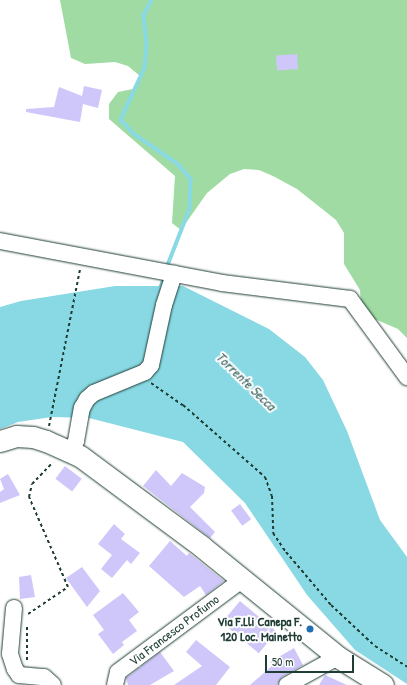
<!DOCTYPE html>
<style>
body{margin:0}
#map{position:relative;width:407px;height:685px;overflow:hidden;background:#fff;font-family:"Patrick Hand",sans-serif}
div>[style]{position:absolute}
.green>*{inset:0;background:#9fdba2}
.water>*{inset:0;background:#89d9e5}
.stream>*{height:3.5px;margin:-1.75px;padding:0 1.75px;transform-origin:1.75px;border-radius:1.75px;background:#89d9e5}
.building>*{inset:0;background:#cfc7fa;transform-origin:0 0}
.path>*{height:2px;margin-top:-1px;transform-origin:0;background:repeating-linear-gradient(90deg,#1f3d34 0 3px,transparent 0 6px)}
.roads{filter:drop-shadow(0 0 1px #1f3d34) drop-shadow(0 0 1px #1f3d34)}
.minor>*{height:16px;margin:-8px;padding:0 8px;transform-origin:8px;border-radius:8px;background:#fff}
.major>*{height:21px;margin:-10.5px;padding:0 10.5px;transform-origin:10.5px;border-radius:10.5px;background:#fff}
.dots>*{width:11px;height:11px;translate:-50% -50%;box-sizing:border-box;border:2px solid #fff;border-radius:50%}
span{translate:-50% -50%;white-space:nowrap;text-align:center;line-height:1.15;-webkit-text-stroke:4px #fff;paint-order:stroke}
.poi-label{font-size:13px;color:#1f3d34;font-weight:700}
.right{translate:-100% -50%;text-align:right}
.street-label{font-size:13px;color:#1f3d34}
.water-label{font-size:14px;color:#3a6460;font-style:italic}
.scale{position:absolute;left:265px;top:655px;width:89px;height:18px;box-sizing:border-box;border:2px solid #1f3d34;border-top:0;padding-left:5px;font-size:12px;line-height:14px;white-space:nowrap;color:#1f3d34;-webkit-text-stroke:3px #fff;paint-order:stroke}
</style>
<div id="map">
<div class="green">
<div style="clip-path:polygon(60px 0,407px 0,407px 338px,398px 329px,370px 317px,361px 305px,360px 290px,344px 264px,344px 233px,336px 220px,297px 189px,273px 176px,259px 170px,244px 169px,230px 174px,207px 193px,181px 230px,172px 223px,175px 176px,109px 119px,109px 104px,118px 92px,133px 89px,140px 76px,128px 66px,115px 62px,85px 64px,71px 58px)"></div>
</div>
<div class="water">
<div style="clip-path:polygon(115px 286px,183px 286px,269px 329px,305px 357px,323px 380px,347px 431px,380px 520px,407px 557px,407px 684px,355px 650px,307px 595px,245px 503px,183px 442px,89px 418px,52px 417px,18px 422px,0 429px,0 307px,21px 301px)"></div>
</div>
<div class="stream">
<div style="left:152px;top:0;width:18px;rotate:117deg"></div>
<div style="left:144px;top:16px;width:29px;rotate:84deg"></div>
<div style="left:147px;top:45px;width:23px;rotate:95deg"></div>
<div style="left:145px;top:68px;width:57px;rotate:114.8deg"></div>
<div style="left:121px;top:120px;width:19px;rotate:47deg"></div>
<div style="left:134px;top:134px;width:53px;rotate:34.3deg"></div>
<div style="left:178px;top:164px;width:20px;rotate:49deg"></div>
<div style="left:191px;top:179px;width:30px;rotate:92deg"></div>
<div style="left:190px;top:209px;width:63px;rotate:111.3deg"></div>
<div style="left:159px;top:291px;width:16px;rotate:-68deg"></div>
</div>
<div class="building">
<div style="left:297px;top:54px;width:15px;height:21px;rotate:86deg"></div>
<div style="clip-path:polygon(84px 86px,102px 90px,98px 108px,83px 104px,80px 122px,26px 112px,26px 109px,54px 107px,59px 87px,82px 96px)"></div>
<div style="left:65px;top:466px;width:21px;height:16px;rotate:37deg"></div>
<div style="clip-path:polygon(156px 470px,171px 486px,182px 473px,205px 487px,204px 493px,190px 507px,215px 532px,210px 538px,143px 486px)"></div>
<div style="clip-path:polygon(8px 474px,20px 495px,0 503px,0 492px,4px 489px,0 479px)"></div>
<div style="left:240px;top:504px;width:19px;height:11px;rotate:54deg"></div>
<div style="clip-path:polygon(114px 524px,125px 534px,121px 539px,140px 553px,131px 564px,127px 560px,112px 578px,101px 569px,112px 555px,98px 544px)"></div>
<div style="clip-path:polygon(170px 541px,187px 556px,189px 553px,224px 581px,206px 595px,200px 586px,184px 597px,149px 566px)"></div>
<div style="clip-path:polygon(82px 567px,100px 591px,87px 607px,66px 578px)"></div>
<div style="clip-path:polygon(31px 575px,35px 597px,20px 599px,19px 577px)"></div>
<div style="clip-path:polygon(123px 593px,139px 612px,129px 620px,137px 631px,122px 642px,124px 645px,113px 654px,98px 634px,104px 630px,93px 615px)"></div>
<div style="left:240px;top:601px;width:48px;height:28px;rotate:40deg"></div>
<div style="clip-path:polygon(196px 640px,230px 667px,216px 685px,174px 685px,202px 666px,186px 652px)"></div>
<div style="clip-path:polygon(294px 648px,303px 665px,282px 677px,277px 685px,250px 685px,273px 665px,270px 662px)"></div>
<div style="clip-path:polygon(160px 652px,174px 671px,150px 685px,128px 685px,126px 678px)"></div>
<div style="clip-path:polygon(325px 675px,347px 685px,319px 685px)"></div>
</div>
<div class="path">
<div style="left:151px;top:383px;width:39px;rotate:35deg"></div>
<div style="left:183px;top:405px;width:109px;rotate:41.3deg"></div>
<div style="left:265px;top:477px;width:20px;rotate:70deg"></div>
<div style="left:272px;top:496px;width:37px;rotate:88deg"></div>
<div style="left:273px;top:533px;width:23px;rotate:56deg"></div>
<div style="left:286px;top:552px;width:70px;rotate:49.7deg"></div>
<div style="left:331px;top:605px;width:60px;rotate:43deg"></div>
<div style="left:375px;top:646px;width:38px;rotate:33deg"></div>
<div style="left:49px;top:426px;width:160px;rotate:-78.8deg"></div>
<div style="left:28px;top:614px;width:48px;rotate:-34deg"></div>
<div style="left:68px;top:587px;width:98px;rotate:-113.4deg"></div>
<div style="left:29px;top:497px;width:13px;rotate:-77deg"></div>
<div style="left:32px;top:484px;width:30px;rotate:-46deg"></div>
<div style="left:27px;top:660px;width:34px;rotate:-90deg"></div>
</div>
<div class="roads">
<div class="minor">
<div style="left:0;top:241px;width:226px;rotate:10.7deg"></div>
<div style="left:222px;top:283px;width:129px;rotate:7.1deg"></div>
<div style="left:350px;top:299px;width:97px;rotate:53.8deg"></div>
<div style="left:71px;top:451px;width:11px;rotate:-63deg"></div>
<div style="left:76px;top:441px;width:34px;rotate:-80deg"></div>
<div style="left:82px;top:408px;width:10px;rotate:-61deg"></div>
<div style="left:87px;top:399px;width:9px;rotate:-41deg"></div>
<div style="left:94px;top:393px;width:55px;rotate:-22.4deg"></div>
<div style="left:145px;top:372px;width:9px;rotate:-49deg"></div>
<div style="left:151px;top:365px;width:61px;rotate:-77.8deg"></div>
<div style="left:164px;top:305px;width:33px;rotate:-72deg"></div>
<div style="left:14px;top:608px;width:46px;rotate:95deg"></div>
<div style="left:10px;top:654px;width:16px;rotate:72deg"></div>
<div style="left:15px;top:669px;width:7px;rotate:56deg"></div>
<div style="left:19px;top:675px;width:25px;rotate:5deg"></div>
<div style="left:44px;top:677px;width:12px;rotate:42deg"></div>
<div style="left:115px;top:685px;width:13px;rotate:-77deg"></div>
<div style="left:118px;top:672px;width:154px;rotate:-36.6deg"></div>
<div style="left:287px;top:685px;width:58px;rotate:-28.8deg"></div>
</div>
<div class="major">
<div style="left:0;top:441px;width:17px;rotate:-17deg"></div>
<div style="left:16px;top:436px;width:17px;rotate:3deg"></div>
<div style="left:33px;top:437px;width:14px;rotate:17deg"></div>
<div style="left:46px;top:441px;width:37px;rotate:24deg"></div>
<div style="left:80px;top:456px;width:151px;rotate:36.6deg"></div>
<div style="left:201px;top:546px;width:176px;rotate:39deg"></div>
<div style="left:338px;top:657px;width:53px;rotate:31.9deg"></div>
</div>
</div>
<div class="dots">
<div style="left:310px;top:629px;background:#1f6fb2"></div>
</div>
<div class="poi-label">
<span class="right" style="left:302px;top:629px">Via F.Lli Canepa F.<br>120 Loc. Mainetto</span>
</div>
<div class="street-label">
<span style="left:174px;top:630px;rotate:-37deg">Via Francesco Profumo</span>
</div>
<div class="water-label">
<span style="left:246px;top:381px;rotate:44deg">Torrente Secca</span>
</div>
<div class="scale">50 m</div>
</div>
